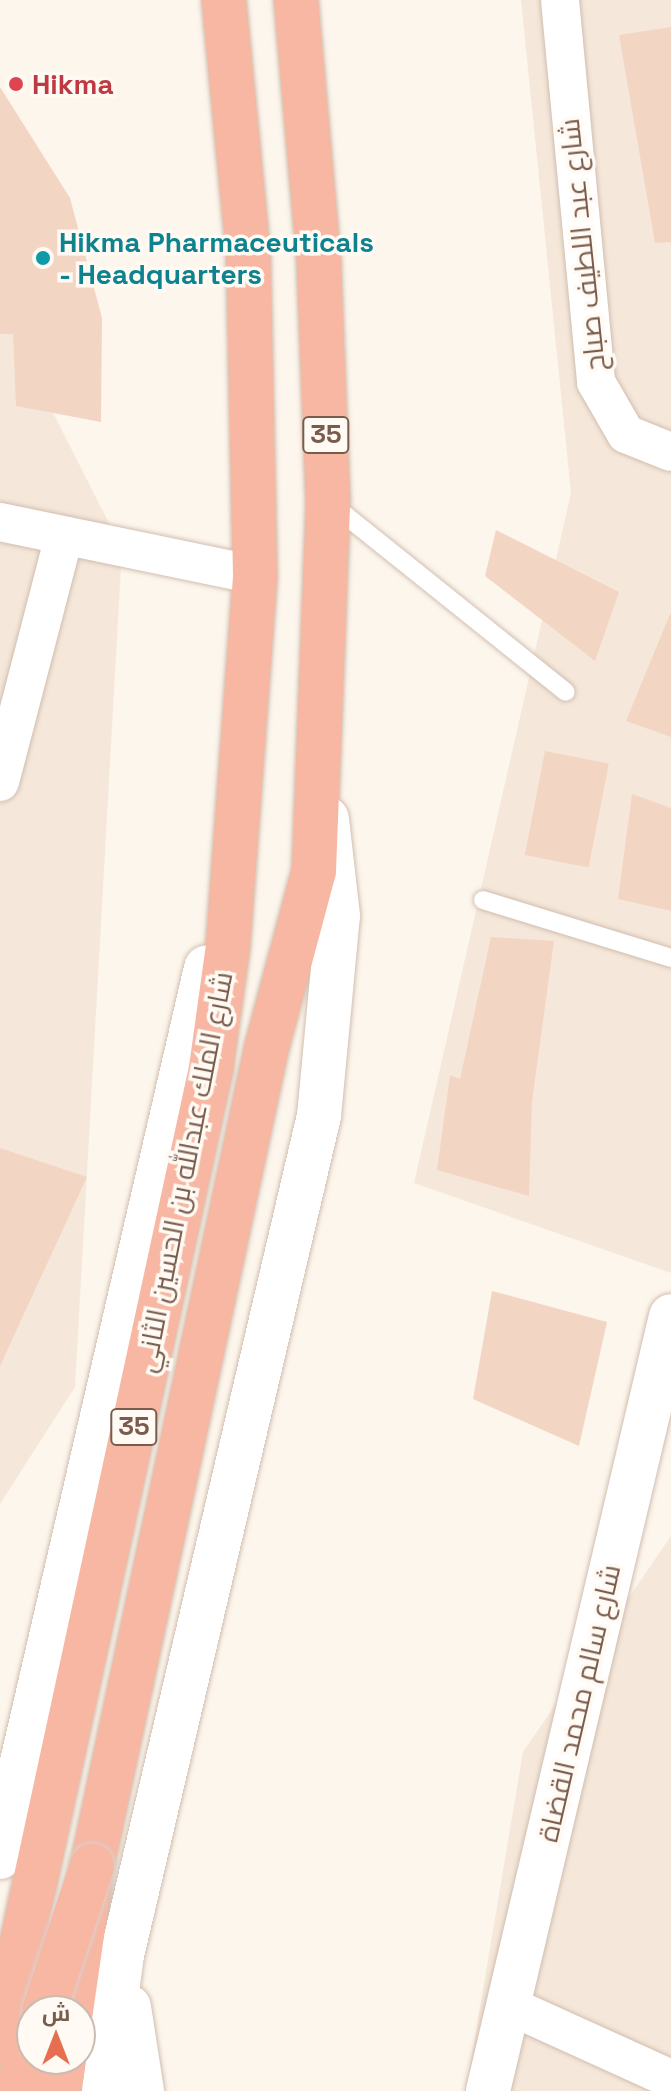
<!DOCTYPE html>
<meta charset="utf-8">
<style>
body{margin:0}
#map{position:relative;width:671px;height:2091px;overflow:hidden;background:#fdf6ec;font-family:"Space Grotesk",Cairo,sans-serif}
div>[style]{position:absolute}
.residential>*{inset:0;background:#f5e8da}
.building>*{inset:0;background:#f3d5c3;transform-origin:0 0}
.roads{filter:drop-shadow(0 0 2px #d1beb0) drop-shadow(0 0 2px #d1beb0)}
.lane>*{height:18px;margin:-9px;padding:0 9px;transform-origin:9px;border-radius:9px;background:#fff}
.street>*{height:38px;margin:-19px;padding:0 19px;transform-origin:19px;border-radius:19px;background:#fff}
.secondary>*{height:44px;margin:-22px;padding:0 22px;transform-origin:22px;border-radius:22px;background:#fff}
.highway>*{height:44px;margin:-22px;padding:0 22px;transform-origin:22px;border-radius:22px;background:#f7b7a3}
.bridges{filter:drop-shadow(0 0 2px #dad1cd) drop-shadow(0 0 2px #dad1cd)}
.highway-bridge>*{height:44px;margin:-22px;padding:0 22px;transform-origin:22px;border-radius:22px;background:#f7b7a3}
.dots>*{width:22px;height:22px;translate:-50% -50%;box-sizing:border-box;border:4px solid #fffaf3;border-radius:50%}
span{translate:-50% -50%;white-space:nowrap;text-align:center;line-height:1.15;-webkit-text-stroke:7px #fffaf3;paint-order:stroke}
.shield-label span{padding:2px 6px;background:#fffaf3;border:2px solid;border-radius:6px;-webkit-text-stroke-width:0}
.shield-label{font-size:26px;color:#7a5c4d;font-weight:700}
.health-label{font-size:28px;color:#be3a42;font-weight:700}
.left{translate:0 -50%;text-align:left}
.culture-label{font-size:28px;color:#0d838f;font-weight:700}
.street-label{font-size:28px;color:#7a5c4d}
.north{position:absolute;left:16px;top:1995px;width:80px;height:80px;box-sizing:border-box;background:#fffaf3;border:2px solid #cabbb1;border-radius:50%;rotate:0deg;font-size:22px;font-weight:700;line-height:32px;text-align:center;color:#7a5c4d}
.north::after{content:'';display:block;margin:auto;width:28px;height:36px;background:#e76f51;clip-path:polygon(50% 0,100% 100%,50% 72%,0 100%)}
</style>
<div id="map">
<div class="residential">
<div style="clip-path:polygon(521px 0,671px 0,671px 1273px,414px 1183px,571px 493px)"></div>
<div style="clip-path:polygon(0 308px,122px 549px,75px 1387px,0 1504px)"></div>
<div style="clip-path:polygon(671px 1536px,671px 2091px,466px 2091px,523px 1752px)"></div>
</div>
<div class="building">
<div style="clip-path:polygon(671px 27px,671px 242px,655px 243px,619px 35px)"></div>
<div style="clip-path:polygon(0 87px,70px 198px,102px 318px,101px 422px,16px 406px,13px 334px,0 334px)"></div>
<div style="clip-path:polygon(496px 530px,619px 592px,595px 661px,485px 576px)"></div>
<div style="clip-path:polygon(670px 614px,671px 614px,671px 737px,626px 721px)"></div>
<div style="left:545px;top:751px;width:65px;height:106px;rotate:11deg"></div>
<div style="clip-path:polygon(632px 794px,671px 808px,671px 911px,618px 899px)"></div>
<div style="clip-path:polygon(491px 937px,554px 941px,532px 1102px,529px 1196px,437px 1170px,450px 1075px,460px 1079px)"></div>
<div style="clip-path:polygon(0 1148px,87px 1177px,0 1366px)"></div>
<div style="clip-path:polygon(492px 1291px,607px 1322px,579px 1446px,473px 1399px)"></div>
</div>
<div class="roads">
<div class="lane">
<div style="left:330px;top:503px;width:302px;rotate:38.7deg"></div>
<div style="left:483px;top:900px;width:197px;rotate:17.1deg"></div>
</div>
<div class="street">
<div style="left:560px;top:0;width:384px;rotate:84.6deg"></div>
<div style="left:596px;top:382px;width:60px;rotate:60deg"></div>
<div style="left:626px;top:434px;width:48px;rotate:21.8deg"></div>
<div style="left:0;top:522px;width:260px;rotate:11.7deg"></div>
<div style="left:0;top:782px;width:253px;rotate:-75.4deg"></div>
<div style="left:510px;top:2006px;width:177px;rotate:24.4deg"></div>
</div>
<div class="secondary">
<div style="left:0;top:1857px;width:913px;rotate:-76.95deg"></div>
<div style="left:129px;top:2007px;width:85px;rotate:81.2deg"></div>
<div style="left:104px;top:2091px;width:137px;rotate:-82.5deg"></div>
<div style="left:122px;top:1955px;width:862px;rotate:-76.79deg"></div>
<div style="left:319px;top:1116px;width:201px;rotate:-84.6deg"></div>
<div style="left:338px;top:916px;width:98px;rotate:-96.5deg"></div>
<div style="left:488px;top:2091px;width:796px;rotate:-76.71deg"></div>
</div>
<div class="highway">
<div style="left:71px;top:2011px;width:147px;rotate:-81.8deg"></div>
<div style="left:92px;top:1866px;width:834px;rotate:-77.96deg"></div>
<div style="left:266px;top:1050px;width:185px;rotate:-75deg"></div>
<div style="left:314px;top:871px;width:370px;rotate:-87.8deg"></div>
<div style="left:328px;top:501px;width:238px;rotate:-92.2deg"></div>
<div style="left:319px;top:263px;width:264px;rotate:-95deg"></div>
<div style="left:0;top:2044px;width:999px;rotate:-77.8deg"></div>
<div style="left:211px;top:1068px;width:124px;rotate:-82.1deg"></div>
<div style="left:228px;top:945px;width:371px;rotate:-85.8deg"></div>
<div style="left:255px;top:575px;width:324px;rotate:-91.2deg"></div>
<div style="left:248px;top:251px;width:252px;rotate:-95.5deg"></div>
<div style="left:16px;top:2091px;width:46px;rotate:-69.6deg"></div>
<div style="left:59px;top:2091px;width:32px;rotate:-81deg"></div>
</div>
</div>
<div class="bridges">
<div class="highway-bridge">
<div style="left:44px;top:2011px;width:153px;rotate:-71.7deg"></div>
</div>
</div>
<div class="dots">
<div style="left:16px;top:84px;background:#e0444e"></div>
<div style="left:43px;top:258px;background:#0f9aa8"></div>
</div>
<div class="shield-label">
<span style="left:326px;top:435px">35</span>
<span style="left:134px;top:1427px">35</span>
</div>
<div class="health-label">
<span class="left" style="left:32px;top:84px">Hikma</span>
</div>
<div class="culture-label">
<span class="left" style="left:59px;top:258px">Hikma Pharmaceuticals<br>- Headquarters</span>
</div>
<div class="street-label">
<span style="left:582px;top:245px;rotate:-96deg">شارع عبد اللطيف صباح</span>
<span style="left:184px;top:1172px;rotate:-79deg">شارع الملك عبدالله بن الحسين الثاني</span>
<span style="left:579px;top:1703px;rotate:-77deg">شارع سالم محمد القضاة</span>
</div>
<div class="north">ش</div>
</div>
